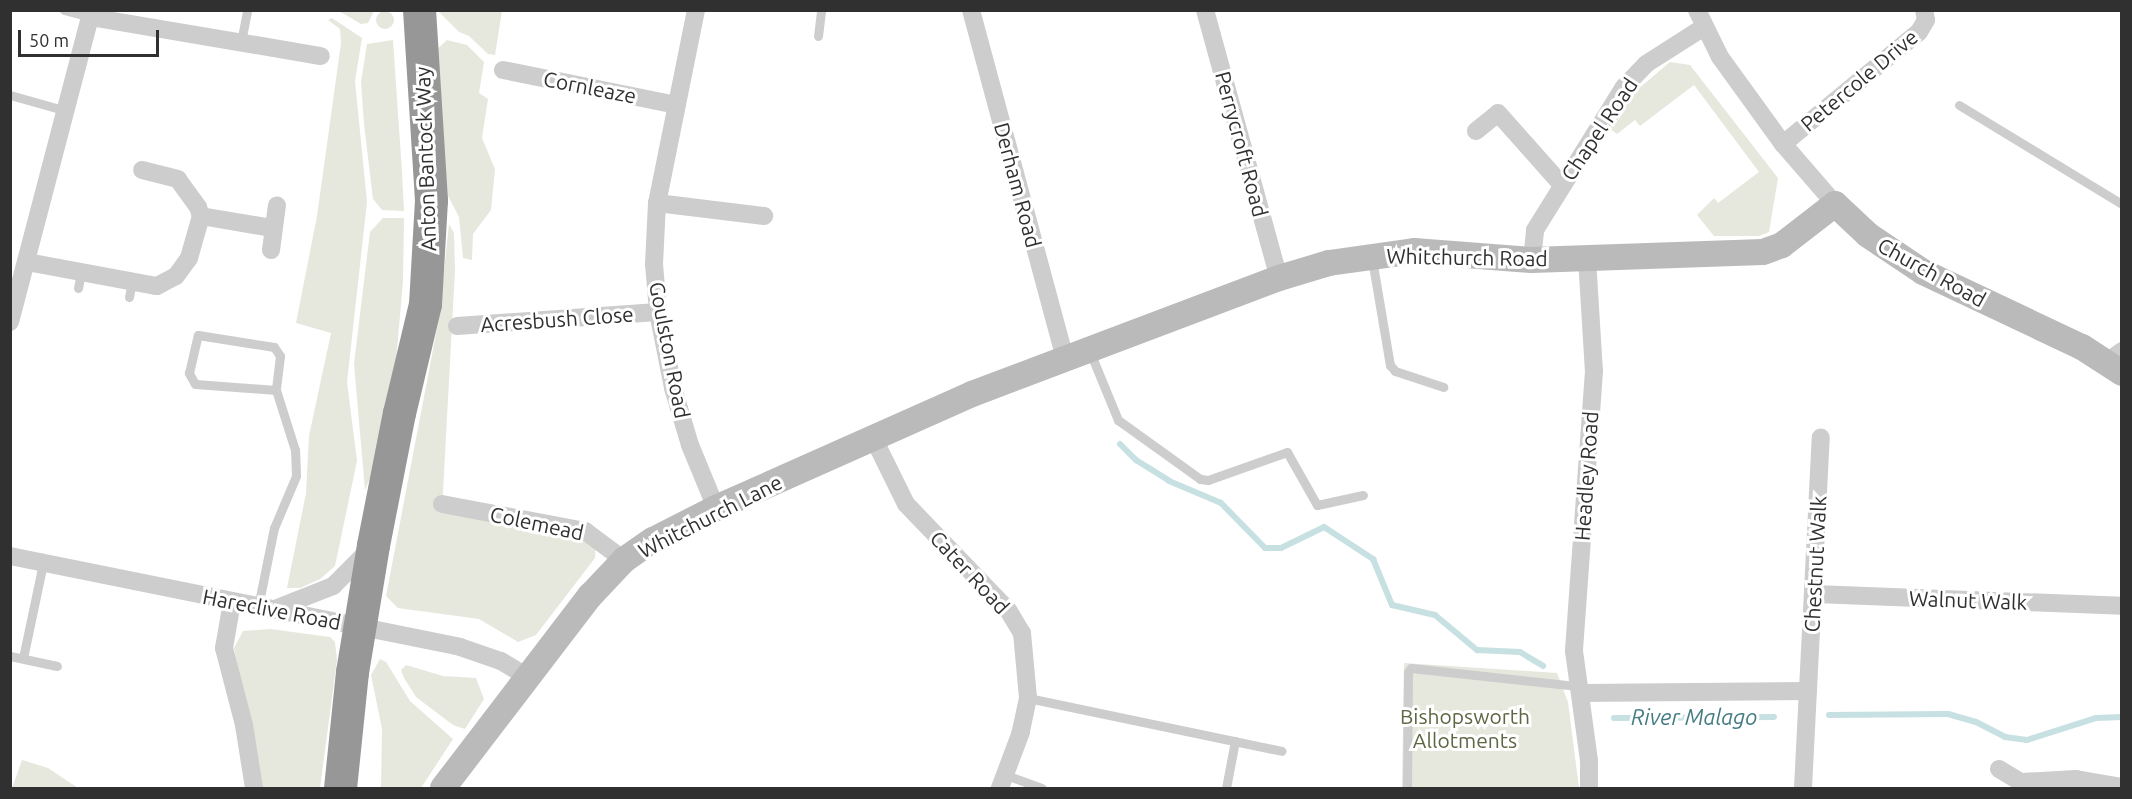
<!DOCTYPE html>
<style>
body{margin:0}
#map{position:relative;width:2132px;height:799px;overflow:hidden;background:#fff;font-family:Ubuntu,sans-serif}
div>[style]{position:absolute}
.green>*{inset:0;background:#e6e8dd}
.round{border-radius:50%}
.stream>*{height:6px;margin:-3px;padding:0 3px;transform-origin:3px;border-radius:3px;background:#c7e0e2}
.lane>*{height:9px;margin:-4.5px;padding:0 4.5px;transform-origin:4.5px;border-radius:4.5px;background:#cdcdcd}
.street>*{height:18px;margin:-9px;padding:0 9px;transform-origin:9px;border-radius:9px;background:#cdcdcd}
.secondary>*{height:26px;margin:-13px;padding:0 13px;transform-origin:13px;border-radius:13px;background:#bababa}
.highway>*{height:33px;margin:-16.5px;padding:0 16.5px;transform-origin:16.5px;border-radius:16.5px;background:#979797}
span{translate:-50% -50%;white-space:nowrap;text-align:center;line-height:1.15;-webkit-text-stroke:6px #fff;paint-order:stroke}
.street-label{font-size:21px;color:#303030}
.park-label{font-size:21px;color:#5e6743}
.water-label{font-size:22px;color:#457c82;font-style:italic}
.frame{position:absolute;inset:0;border:12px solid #303030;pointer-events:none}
.scale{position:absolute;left:18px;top:30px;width:141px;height:27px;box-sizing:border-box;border:3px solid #303030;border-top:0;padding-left:8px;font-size:18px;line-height:21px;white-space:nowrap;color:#303030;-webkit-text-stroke:4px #fff;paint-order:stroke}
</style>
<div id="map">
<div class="green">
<div class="round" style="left:376px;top:11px;width:18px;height:18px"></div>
<div style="clip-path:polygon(339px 11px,374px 10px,374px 11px,368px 23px,361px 24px)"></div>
<div style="clip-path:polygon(438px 11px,502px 11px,495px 55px,488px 54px,469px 36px,459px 32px)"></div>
<div style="clip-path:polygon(332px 18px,362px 38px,355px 81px,367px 202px,347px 382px,357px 461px,335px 566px,320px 579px,300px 588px,287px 588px,306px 493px,309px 436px,331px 333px,296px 323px,317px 216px,341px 43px,340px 29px,328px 20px)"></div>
<div style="clip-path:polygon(393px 40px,402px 172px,404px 211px,382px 210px,373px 199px,364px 124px,361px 82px,367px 44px)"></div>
<div style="clip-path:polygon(447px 40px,467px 45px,484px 62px,479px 93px,488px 99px,482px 138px,495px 169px,491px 210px,473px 234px,472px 260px,463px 258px,459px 217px,446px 192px,435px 51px)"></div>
<div style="clip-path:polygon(1670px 62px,1690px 65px,1778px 178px,1769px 232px,1759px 236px,1714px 236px,1697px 215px,1714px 198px,1718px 203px,1759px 172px,1694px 85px,1640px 126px,1635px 120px,1617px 134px,1610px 129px,1631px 95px)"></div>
<div style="clip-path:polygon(383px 218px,404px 218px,403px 281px,395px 373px,381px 452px,365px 490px,354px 364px,370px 232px)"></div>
<div style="clip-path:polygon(449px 224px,454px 233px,455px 270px,442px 510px,596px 542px,595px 558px,536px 635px,518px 642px,479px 619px,398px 608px,386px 596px,439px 318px)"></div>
<div style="clip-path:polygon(270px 629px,330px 637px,335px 642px,337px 660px,320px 788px,261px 788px,234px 648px,243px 631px)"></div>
<div style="clip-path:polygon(380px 659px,386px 662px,410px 701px,453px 739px,421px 788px,381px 788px,382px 729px,371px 675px)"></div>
<div style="clip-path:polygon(1404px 663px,1557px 673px,1568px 702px,1579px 788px,1402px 788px)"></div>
<div style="clip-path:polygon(406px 665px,443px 676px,476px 678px,484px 699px,465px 729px,453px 725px,416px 697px,404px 678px,401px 670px)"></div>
<div style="clip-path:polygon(22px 760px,48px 768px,78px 788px,12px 788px)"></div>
</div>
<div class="stream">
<div style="left:1120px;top:444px;width:23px;rotate:45deg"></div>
<div style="left:1136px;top:460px;width:39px;rotate:32deg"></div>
<div style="left:1169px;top:481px;width:56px;rotate:22.9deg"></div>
<div style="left:1221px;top:503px;width:63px;rotate:45.6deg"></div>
<div style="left:1265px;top:548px;width:16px"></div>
<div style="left:1281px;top:548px;width:48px;rotate:-26deg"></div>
<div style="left:1324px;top:527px;width:59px;rotate:33.1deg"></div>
<div style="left:1373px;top:559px;width:50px;rotate:67.6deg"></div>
<div style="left:1392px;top:605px;width:44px;rotate:13.1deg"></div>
<div style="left:1435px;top:615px;width:55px;rotate:39.8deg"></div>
<div style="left:1477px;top:650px;width:43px;rotate:2.7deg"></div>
<div style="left:1520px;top:652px;width:27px;rotate:31deg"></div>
<div style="left:1829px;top:715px;width:119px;rotate:-0.5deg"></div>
<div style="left:1948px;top:714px;width:29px;rotate:16deg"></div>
<div style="left:1976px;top:722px;width:33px;rotate:27deg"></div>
<div style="left:2005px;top:737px;width:22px;rotate:8deg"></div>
<div style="left:2027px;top:740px;width:72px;rotate:-17.7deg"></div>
<div style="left:2096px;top:718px;width:26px;rotate:-2deg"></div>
<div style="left:1614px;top:718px;width:160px;rotate:-0.4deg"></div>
</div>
<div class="lane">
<div style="left:64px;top:10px;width:27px;rotate:15deg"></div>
<div style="left:818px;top:36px;width:26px;rotate:-83deg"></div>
<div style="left:241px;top:42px;width:33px;rotate:-79deg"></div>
<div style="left:10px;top:95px;width:59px;rotate:15.7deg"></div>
<div style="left:1959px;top:105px;width:191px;rotate:31.3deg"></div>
<div style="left:1372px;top:259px;width:108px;rotate:80.4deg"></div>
<div style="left:1390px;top:365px;width:8px;rotate:50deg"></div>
<div style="left:1395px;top:371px;width:51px;rotate:18.4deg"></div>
<div style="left:78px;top:288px;width:16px;rotate:-79deg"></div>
<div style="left:129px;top:297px;width:16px;rotate:-79deg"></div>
<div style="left:1090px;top:352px;width:74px;rotate:67.6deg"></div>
<div style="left:1118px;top:420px;width:101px;rotate:35.7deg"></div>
<div style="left:1200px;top:479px;width:8px;rotate:7deg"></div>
<div style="left:1208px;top:480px;width:84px;rotate:-19.5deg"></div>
<div style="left:1287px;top:452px;width:61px;rotate:60.5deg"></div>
<div style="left:1317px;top:505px;width:47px;rotate:-12.3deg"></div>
<div style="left:258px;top:607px;width:81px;rotate:-78.6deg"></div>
<div style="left:274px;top:528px;width:56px;rotate:-67.1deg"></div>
<div style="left:296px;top:476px;width:26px;rotate:-92deg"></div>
<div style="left:295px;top:450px;width:63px;rotate:-107.6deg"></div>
<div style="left:276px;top:390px;width:81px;rotate:-175.8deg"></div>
<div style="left:195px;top:384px;width:13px;rotate:-119deg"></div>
<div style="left:189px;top:373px;width:39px;rotate:-77deg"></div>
<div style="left:198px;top:335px;width:77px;rotate:9deg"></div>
<div style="left:274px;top:347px;width:11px;rotate:56deg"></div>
<div style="left:280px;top:356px;width:34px;rotate:97deg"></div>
<div style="left:10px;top:656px;width:48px;rotate:12deg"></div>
<div style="left:23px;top:658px;width:97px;rotate:-78.1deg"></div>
<div style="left:1028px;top:698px;width:259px;rotate:11.8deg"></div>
<div style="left:1006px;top:775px;width:38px;rotate:20deg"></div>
<div style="left:1226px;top:788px;width:48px;rotate:-79.2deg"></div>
<div style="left:1407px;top:788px;width:116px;rotate:-89.5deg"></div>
<div style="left:1408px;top:672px;width:5px;rotate:-53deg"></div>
<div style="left:1411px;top:668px;width:168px;rotate:6.2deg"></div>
</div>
<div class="street">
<div style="left:696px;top:10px;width:197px;rotate:101.4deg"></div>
<div style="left:657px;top:203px;width:61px;rotate:92.8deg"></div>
<div style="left:654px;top:264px;width:48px;rotate:85.2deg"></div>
<div style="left:658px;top:312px;width:77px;rotate:78.8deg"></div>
<div style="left:673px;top:388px;width:59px;rotate:73.4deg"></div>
<div style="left:690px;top:445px;width:68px;rotate:67.6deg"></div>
<div style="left:971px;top:10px;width:361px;rotate:74.9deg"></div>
<div style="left:1205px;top:10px;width:278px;rotate:74.6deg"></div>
<div style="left:1697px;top:10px;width:52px;rotate:63.9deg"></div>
<div style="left:1720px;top:57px;width:107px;rotate:54.1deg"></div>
<div style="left:1783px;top:144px;width:79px;rotate:49.1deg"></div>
<div style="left:90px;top:17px;width:234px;rotate:9.6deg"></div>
<div style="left:503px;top:70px;width:177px;rotate:11.4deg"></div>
<div style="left:1476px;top:131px;width:28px;rotate:-39deg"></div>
<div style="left:1498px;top:113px;width:96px;rotate:48.4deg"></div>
<div style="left:1783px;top:144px;width:176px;rotate:-39.5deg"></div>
<div style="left:1919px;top:32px;width:14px;rotate:-60deg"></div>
<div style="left:1926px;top:20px;width:10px;rotate:-101deg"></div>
<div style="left:657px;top:203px;width:108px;rotate:6.9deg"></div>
<div style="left:201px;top:216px;width:72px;rotate:9.6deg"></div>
<div style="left:271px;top:250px;width:45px;rotate:-82.4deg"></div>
<div style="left:1587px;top:258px;width:113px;rotate:86.5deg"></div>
<div style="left:1594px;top:371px;width:281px;rotate:94.1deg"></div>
<div style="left:1574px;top:651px;width:111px;rotate:82.2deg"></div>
<div style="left:1589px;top:761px;width:27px;rotate:90deg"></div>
<div style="left:1532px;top:260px;width:30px;rotate:-84deg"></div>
<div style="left:1535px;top:230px;width:168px;rotate:-58.1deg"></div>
<div style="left:1624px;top:87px;width:32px;rotate:-46deg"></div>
<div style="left:1646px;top:64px;width:69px;rotate:-32.5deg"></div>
<div style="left:27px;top:262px;width:132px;rotate:10.5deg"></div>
<div style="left:157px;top:286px;width:21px;rotate:-28deg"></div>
<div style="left:176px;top:276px;width:22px;rotate:-54deg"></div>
<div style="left:189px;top:258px;width:44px;rotate:-74.1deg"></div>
<div style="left:201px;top:216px;width:9px;rotate:-108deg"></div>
<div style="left:198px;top:207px;width:34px;rotate:-126deg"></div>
<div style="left:178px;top:179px;width:37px;rotate:-166deg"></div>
<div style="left:10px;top:322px;width:323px;rotate:-75.3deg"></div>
<div style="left:457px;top:326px;width:201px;rotate:-4deg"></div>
<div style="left:2107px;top:362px;width:19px;rotate:-36deg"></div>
<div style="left:873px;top:437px;width:75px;rotate:63.8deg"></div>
<div style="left:906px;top:504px;width:147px;rotate:46.1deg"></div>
<div style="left:1008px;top:610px;width:27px;rotate:59deg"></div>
<div style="left:1022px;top:633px;width:65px;rotate:84.7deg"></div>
<div style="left:1028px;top:698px;width:35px;rotate:102deg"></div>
<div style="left:1021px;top:732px;width:60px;rotate:110.6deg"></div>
<div style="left:442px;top:504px;width:146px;rotate:10.7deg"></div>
<div style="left:585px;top:531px;width:49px;rotate:36.6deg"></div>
<div style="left:10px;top:556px;width:459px;rotate:11.4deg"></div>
<div style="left:460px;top:647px;width:43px;rotate:18.9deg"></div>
<div style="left:501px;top:661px;width:31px;rotate:31deg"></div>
<div style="left:1815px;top:594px;width:307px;rotate:2.2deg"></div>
<div style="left:232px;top:602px;width:47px;rotate:99.9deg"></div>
<div style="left:224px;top:648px;width:80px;rotate:75.4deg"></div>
<div style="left:244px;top:725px;width:64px;rotate:81deg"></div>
<div style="left:272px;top:610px;width:66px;rotate:-21.5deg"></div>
<div style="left:333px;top:586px;width:51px;rotate:-45deg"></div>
<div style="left:1580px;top:693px;width:228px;rotate:-0.5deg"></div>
<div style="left:1999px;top:769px;width:26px;rotate:31deg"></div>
<div style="left:2021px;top:782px;width:55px;rotate:-3.1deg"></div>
<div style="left:2076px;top:779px;width:47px;rotate:9.9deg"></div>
<div style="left:1803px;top:788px;width:351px;rotate:-87.1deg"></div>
</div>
<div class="secondary">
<div style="left:443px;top:788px;width:242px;rotate:-52.6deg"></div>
<div style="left:590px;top:596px;width:50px;rotate:-46.6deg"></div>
<div style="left:624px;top:560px;width:35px;rotate:-35deg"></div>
<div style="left:653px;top:540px;width:71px;rotate:-26.9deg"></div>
<div style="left:716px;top:508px;width:280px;rotate:-24deg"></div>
<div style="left:972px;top:394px;width:328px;rotate:-20.7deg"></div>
<div style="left:1279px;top:278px;width:52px;rotate:-16.7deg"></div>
<div style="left:1329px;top:263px;width:86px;rotate:-8deg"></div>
<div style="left:1414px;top:251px;width:118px;rotate:4.4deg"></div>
<div style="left:1532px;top:260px;width:231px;rotate:-2deg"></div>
<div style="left:1763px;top:252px;width:20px;rotate:-20deg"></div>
<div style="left:1782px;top:245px;width:67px;rotate:-37.7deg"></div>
<div style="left:1835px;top:204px;width:45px;rotate:43.2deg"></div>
<div style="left:1868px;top:235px;width:66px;rotate:33.9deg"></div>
<div style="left:1923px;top:272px;width:176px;rotate:25.3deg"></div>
<div style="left:2082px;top:347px;width:48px;rotate:33deg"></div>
</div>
<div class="highway">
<div style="left:340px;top:788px;width:117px;rotate:-84.1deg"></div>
<div style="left:352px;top:672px;width:129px;rotate:-80.6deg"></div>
<div style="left:373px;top:545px;width:135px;rotate:-78.9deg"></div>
<div style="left:399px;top:413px;width:112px;rotate:-76.6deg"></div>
<div style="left:425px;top:304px;width:104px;rotate:-86.7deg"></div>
<div style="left:431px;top:200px;width:190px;rotate:-93.6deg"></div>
</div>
<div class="street-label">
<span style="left:1859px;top:80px;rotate:-40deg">Petercole Drive</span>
<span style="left:590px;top:87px;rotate:11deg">Cornleaze</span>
<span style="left:1599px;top:129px;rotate:-56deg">Chapel Road</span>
<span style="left:1242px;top:144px;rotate:75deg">Perrycroft Road</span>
<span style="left:425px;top:159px;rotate:-92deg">Anton Bantock Way</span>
<span style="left:1018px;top:185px;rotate:75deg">Derham Road</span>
<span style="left:1467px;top:257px;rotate:1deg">Whitchurch Road</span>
<span style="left:1932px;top:272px;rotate:29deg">Church Road</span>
<span style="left:557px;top:319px;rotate:-4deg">Acresbush Close</span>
<span style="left:670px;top:350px;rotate:79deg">Goulston Road</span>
<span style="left:1586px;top:476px;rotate:-86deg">Headley Road</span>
<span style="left:710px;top:516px;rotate:-27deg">Whitchurch Lane</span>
<span style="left:537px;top:523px;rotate:12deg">Colemead</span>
<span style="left:1815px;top:564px;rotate:-87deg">Chestnut Walk</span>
<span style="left:970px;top:572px;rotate:47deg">Cater Road</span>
<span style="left:1968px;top:600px;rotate:2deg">Walnut Walk</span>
<span style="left:272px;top:609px;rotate:11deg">Hareclive Road</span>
</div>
<div class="park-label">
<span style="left:1465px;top:728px">Bishopsworth<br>Allotments</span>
</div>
<div class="water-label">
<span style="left:1694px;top:717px">River Malago</span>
</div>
<div class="frame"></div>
<div class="scale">50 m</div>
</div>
